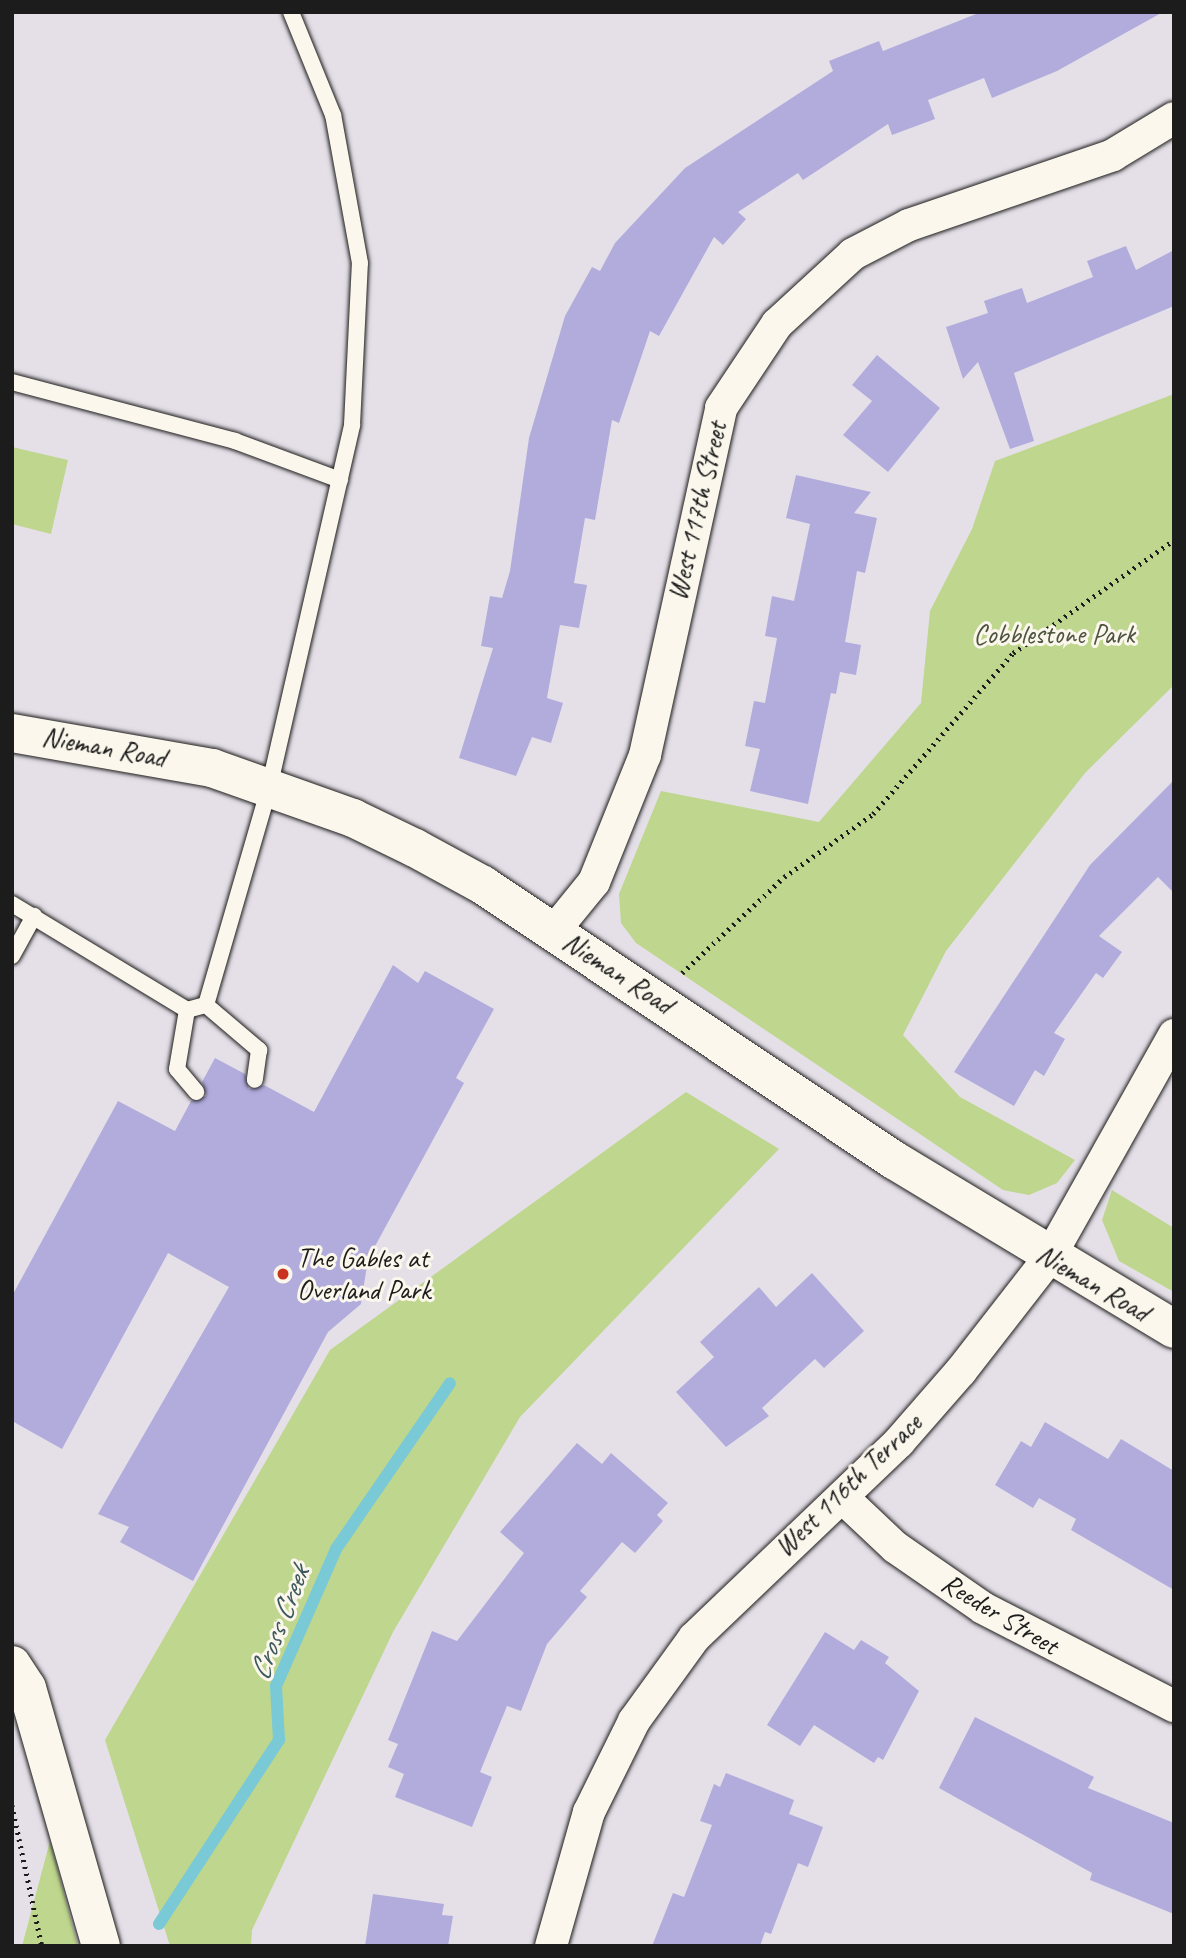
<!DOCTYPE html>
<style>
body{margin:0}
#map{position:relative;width:1186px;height:1958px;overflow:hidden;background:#e5e0e8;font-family:Caveat,sans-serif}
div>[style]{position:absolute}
.green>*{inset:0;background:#bed68d}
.stream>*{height:12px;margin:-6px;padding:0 6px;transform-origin:6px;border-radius:6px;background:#7ac9d6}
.building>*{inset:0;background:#b2acdd}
.path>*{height:4.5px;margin-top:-2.25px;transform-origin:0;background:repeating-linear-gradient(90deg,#1c1c1c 0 2px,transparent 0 7px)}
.roads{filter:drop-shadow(0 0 2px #1c1c1c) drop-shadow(0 0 2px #1c1c1c)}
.lane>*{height:16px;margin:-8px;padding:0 8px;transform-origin:8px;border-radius:8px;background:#fbf7ec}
.street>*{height:32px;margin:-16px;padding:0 16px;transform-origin:16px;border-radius:16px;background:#fbf7ec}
.secondary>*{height:38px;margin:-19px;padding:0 19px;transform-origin:19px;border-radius:19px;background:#fbf7ec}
.dots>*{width:19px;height:19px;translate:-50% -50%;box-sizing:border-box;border:4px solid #fbf7ec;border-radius:50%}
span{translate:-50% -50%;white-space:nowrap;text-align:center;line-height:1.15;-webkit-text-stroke:6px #fbf7ec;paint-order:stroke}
.street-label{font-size:28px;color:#1c1c1c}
.park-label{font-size:28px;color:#4d543e}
.poi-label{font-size:28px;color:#1c1c1c}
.left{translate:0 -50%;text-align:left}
.water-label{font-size:30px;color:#3d595d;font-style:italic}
.frame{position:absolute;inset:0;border:14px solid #1c1c1c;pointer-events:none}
</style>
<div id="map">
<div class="green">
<div style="clip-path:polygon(1174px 394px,1174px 685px,1085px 773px,946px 951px,903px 1035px,960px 1097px,1075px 1160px,1057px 1183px,1029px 1195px,1003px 1190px,636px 943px,621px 923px,619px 894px,661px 791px,819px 822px,921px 703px,930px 611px,972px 529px,995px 461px)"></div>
<div style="clip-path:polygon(12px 447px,68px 460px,51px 534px,12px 524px)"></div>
<div style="clip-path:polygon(686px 1092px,779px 1149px,520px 1417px,393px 1632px,252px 1930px,251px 1946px,170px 1946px,105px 1740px,330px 1350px)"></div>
<div style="clip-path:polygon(1112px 1190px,1174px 1228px,1174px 1292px,1119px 1261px,1102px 1220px)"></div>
<div style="clip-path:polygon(50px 1841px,78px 1946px,22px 1946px)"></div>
</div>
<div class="stream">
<div style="left:159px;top:1924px;width:220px;rotate:-56.9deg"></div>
<div style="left:279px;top:1740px;width:54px;rotate:-93.2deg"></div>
<div style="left:276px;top:1686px;width:150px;rotate:-66.3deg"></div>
<div style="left:336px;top:1549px;width:201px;rotate:-55.5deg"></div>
</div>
<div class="building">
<div style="clip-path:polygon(981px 12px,1163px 12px,1057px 71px,992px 98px,984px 78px,928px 100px,935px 119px,892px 135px,888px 124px,803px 180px,798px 173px,738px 212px,746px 219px,723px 245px,714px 237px,659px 336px,650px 331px,619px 423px,612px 420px,595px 520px,585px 518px,574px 583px,587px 585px,579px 628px,560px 625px,547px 698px,563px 703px,551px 743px,532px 737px,516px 776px,459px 758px,493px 648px,481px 646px,490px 596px,502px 598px,510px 571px,529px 438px,565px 316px,592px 267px,600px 271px,615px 243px,685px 168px,833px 71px,829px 61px,879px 41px,883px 51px)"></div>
<div style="clip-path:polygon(1126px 246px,1136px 270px,1174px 250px,1174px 306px,1014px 373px,1034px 441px,1010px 449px,978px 362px,963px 379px,946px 327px,988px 313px,984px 301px,1022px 288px,1027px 303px,1093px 277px,1087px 261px)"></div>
<div style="clip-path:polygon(877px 355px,940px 408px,888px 472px,843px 435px,872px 401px,852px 385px)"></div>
<div style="clip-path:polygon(796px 475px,871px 492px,854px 513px,877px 518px,865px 573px,857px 571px,845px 642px,861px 645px,856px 675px,840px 672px,836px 694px,831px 693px,808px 804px,750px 791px,760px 749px,745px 746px,754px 701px,765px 703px,777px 638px,765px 636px,772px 596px,794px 601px,810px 524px,786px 518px)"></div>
<div style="clip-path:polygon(1174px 780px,1174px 893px,1158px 877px,1099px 936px,1122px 952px,1103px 978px,1096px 973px,1054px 1033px,1065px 1039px,1044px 1076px,1035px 1070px,1014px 1106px,954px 1072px,1090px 865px)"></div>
<div style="clip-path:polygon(393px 965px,418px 983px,425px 971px,494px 1009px,456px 1078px,464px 1083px,368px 1259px,361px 1304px,328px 1332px,193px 1581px,120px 1542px,129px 1527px,98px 1514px,229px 1287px,168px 1253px,62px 1449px,12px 1421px,12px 1296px,118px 1101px,175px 1131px,191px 1101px,206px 1096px,202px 1082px,215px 1058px,245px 1074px,249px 1089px,264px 1085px,314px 1112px)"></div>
<div style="clip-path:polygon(812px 1273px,864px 1331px,824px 1368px,815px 1359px,762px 1408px,769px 1416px,726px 1447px,676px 1392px,714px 1357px,700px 1342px,759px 1287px,776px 1307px)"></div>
<div style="clip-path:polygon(1045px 1422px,1108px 1459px,1121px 1439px,1174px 1471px,1174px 1590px,1071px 1530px,1076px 1519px,1039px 1498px,1033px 1508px,995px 1485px,1021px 1441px,1031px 1447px)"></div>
<div style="clip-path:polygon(577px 1443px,602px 1464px,611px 1453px,668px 1503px,657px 1515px,663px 1521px,635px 1553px,622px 1542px,580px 1591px,587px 1597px,547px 1644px,521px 1711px,507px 1706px,480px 1772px,492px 1777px,472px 1827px,395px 1797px,404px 1774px,388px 1767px,398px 1744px,388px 1740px,432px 1631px,457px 1641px,524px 1553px,500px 1532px)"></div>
<div style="clip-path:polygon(825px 1632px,854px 1650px,861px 1640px,889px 1657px,885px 1663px,919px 1691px,883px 1760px,878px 1757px,874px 1763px,814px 1725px,800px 1746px,767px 1725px)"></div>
<div style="clip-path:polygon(975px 1717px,1094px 1777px,1088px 1788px,1174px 1823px,1174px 1914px,1090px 1880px,1092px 1873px,939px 1788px)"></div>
<div style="clip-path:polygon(726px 1773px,794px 1800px,789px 1814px,823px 1827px,808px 1867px,798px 1863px,771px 1934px,765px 1932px,760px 1946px,652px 1946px,673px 1893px,684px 1897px,712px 1825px,700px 1821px,714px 1784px,720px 1787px)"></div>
<div style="clip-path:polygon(373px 1894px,444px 1904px,442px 1915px,453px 1916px,448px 1946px,365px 1946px)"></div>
</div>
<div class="path">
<div style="left:682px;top:973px;width:140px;rotate:-43.3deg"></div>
<div style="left:784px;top:877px;width:109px;rotate:-35.3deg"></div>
<div style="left:873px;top:814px;width:213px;rotate:-49deg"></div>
<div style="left:1013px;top:653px;width:197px;rotate:-35.1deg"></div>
<div style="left:12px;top:1805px;width:144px;rotate:78deg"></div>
</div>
<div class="roads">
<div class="lane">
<div style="left:12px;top:382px;width:231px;rotate:14.8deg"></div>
<div style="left:235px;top:441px;width:112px;rotate:20.4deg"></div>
<div style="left:12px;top:904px;width:205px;rotate:31.2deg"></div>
<div style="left:187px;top:1010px;width:20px;rotate:-15deg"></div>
<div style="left:206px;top:1005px;width:226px;rotate:-73.8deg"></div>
<div style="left:269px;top:788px;width:372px;rotate:-77.1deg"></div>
<div style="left:352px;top:425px;width:162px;rotate:-87.2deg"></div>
<div style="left:360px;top:263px;width:150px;rotate:-100.3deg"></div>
<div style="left:333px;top:115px;width:111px;rotate:-112.2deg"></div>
<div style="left:12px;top:956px;width:46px;rotate:-61.2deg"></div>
<div style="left:206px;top:1005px;width:70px;rotate:40.3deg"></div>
<div style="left:259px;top:1050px;width:30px;rotate:98deg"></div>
<div style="left:187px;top:1010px;width:60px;rotate:99.6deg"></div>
<div style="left:177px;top:1069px;width:30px;rotate:50deg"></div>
</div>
<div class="street">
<div style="left:554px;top:931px;width:63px;rotate:-50.8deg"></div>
<div style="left:594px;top:882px;width:137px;rotate:-68.1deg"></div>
<div style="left:645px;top:755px;width:355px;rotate:-77.6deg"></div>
<div style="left:721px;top:408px;width:101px;rotate:-56.3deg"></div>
<div style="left:777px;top:324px;width:103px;rotate:-42.6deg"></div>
<div style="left:853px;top:254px;width:63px;rotate:-27.4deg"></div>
<div style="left:909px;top:225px;width:216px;rotate:-18.9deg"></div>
<div style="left:1113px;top:155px;width:71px;rotate:-31.2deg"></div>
<div style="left:842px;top:1497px;width:73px;rotate:43.3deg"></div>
<div style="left:895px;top:1547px;width:107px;rotate:34.7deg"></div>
<div style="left:983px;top:1608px;width:215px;rotate:27.2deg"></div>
<div style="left:551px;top:1946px;width:139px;rotate:-74.2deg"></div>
<div style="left:589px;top:1812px;width:102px;rotate:-63.7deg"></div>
<div style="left:634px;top:1721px;width:102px;rotate:-54.1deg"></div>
<div style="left:694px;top:1638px;width:284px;rotate:-43.7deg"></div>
<div style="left:899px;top:1442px;width:94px;rotate:-48.9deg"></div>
<div style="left:961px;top:1371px;width:143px;rotate:-52.1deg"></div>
<div style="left:1049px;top:1258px;width:256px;rotate:-60.7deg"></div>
</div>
<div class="secondary">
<div style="left:12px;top:733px;width:203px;rotate:9.9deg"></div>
<div style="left:212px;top:768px;width:150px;rotate:19.5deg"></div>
<div style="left:353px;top:818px;width:69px;rotate:25.8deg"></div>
<div style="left:415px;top:848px;width:77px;rotate:28.6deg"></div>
<div style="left:483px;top:885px;width:495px;rotate:33.8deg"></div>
<div style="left:894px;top:1160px;width:327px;rotate:31.1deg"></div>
<div style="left:12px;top:1665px;width:27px;rotate:57deg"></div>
<div style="left:27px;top:1688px;width:268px;rotate:74deg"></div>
</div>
</div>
<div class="dots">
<div style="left:283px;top:1274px;background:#c8321e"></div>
</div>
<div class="street-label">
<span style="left:697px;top:511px;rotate:-77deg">West 117th Street</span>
<span style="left:104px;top:747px;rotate:10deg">Nieman Road</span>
<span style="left:618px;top:973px;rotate:33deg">Nieman Road</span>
<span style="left:1093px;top:1283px;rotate:30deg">Nieman Road</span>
<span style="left:848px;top:1485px;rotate:-44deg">West 116th Terrace</span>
<span style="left:1000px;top:1614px;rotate:31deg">Reeder Street</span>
</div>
<div class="park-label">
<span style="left:1054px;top:634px">Cobblestone Park</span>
</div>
<div class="poi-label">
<span class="left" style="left:297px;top:1274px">The Gables at<br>Overland Park</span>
</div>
<div class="water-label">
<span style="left:279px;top:1623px;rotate:-69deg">Cross Creek</span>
</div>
<div class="frame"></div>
</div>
